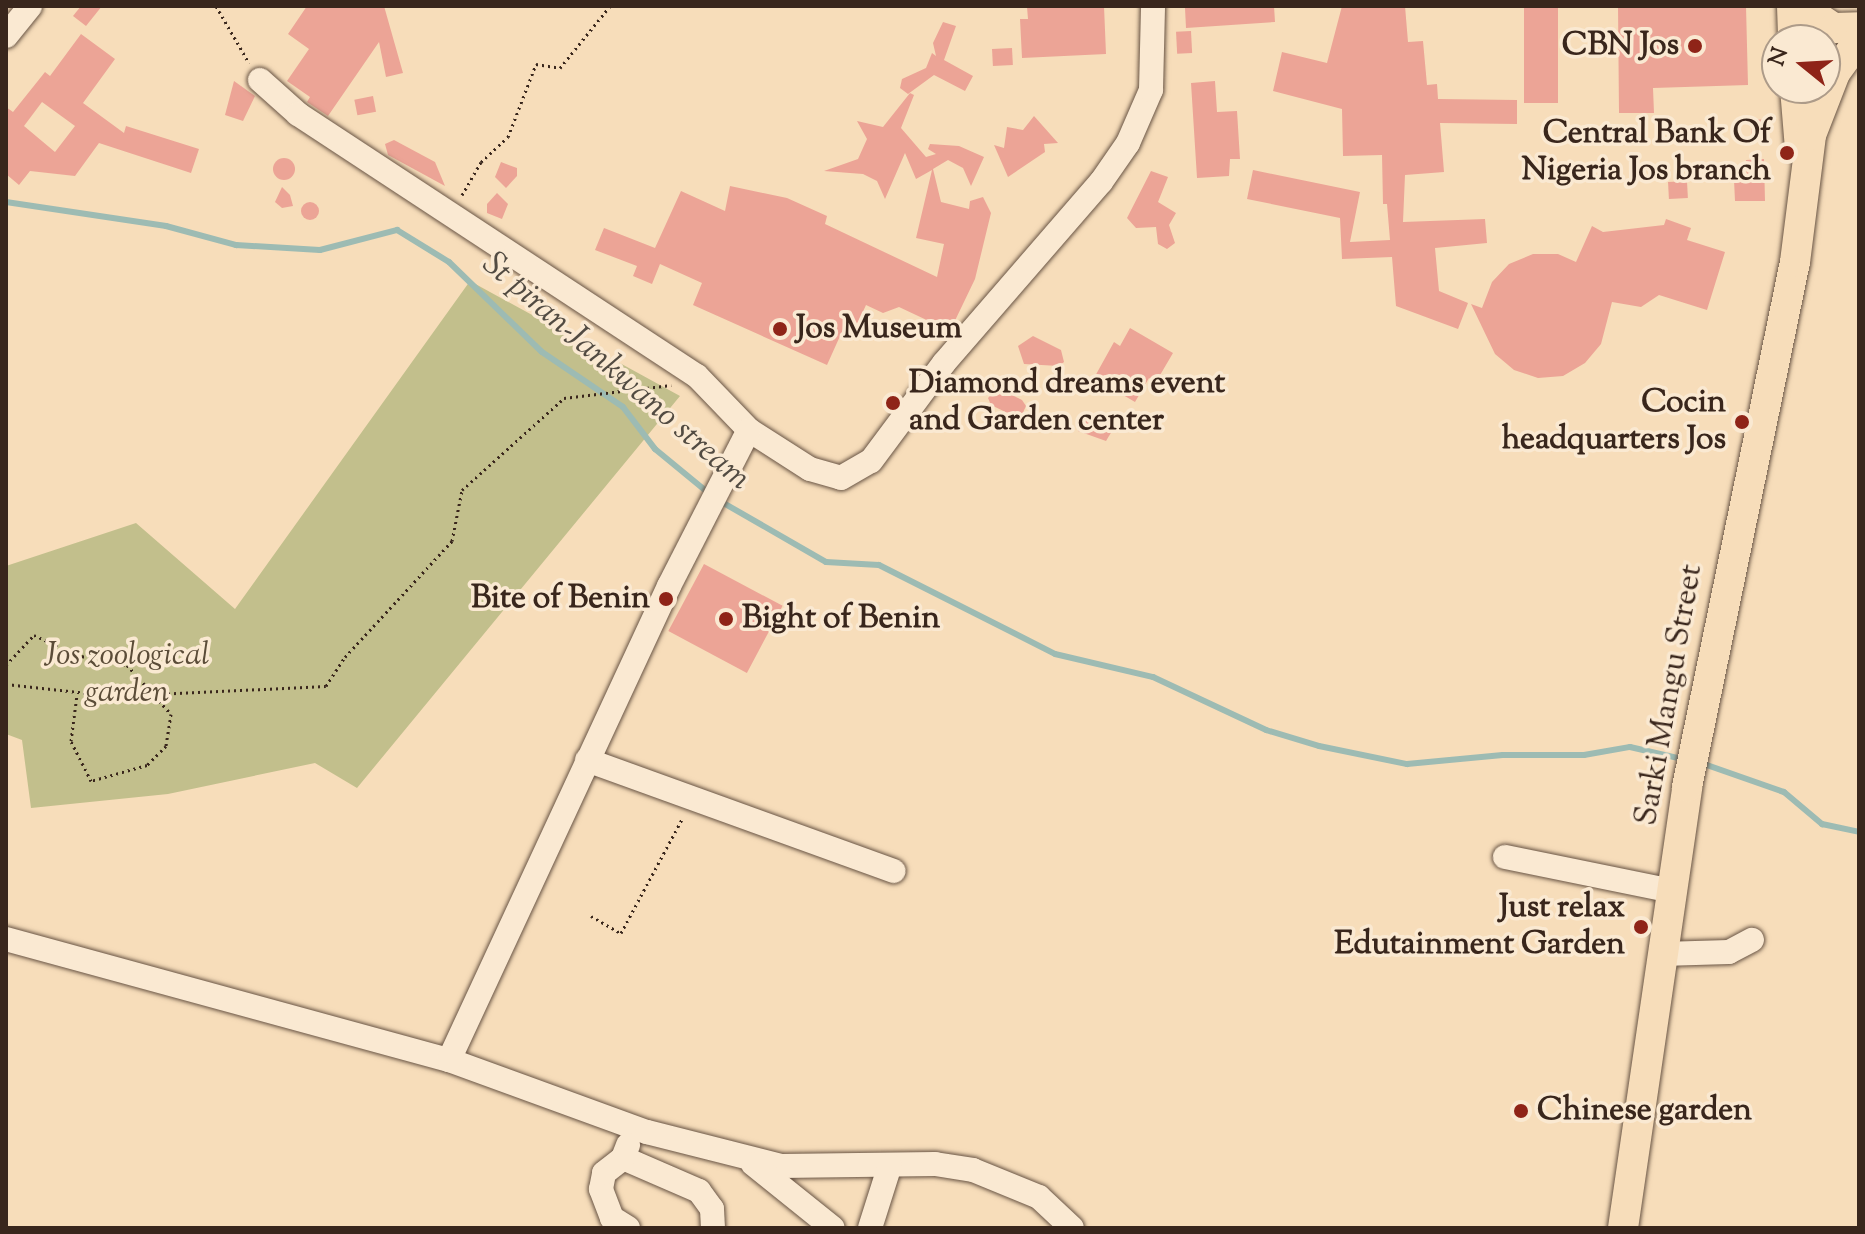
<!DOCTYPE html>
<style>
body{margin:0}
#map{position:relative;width:1865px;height:1234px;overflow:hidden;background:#f7ddba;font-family:"Sorts Mill Goudy",serif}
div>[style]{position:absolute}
.green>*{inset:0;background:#c2bf8c}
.stream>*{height:6px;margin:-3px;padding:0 3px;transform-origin:3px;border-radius:3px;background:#9dbbb3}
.building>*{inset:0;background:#eca496;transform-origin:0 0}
.round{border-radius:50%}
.path>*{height:3px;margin-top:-1.5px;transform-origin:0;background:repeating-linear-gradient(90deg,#39261c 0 2px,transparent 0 6px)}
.roads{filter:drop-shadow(0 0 2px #685444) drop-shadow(0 0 2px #685444)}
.minor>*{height:24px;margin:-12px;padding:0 12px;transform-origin:12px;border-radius:12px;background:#fae9d2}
.major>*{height:30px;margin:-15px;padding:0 15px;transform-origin:15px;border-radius:15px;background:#f7ddba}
.dots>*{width:22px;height:22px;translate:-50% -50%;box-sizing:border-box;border:4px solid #fae9d2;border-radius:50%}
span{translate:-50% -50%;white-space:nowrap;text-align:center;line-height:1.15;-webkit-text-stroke:7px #fae9d2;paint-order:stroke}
.poi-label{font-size:32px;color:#39261c;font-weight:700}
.right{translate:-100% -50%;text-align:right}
.left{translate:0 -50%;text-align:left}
.park-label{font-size:32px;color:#5b4c38;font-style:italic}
.street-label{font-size:32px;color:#39261c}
.water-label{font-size:34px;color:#524b42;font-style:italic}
.frame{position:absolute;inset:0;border:8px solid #39261c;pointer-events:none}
.north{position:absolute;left:1761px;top:24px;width:80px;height:80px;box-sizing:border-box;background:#fae9d2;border:2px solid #ad9b89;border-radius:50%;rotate:288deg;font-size:22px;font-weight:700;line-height:32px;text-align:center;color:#39261c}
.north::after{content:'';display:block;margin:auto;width:28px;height:36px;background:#8f2418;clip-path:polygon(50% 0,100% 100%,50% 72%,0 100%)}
</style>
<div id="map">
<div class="green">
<div style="clip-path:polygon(470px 281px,680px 396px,357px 788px,315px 763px,168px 794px,31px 808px,22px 740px,6px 734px,6px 566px,136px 523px,235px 609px)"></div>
</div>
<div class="stream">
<div style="left:6px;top:202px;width:162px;rotate:8.5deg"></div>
<div style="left:166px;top:226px;width:73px;rotate:15.2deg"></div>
<div style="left:236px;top:245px;width:84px;rotate:3.4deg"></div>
<div style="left:320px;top:250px;width:80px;rotate:-14.6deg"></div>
<div style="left:397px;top:230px;width:61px;rotate:31.6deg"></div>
<div style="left:449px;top:262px;width:129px;rotate:44.1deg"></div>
<div style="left:542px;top:352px;width:98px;rotate:34.2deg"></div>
<div style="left:623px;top:407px;width:53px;rotate:52.7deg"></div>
<div style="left:655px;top:449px;width:72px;rotate:39.4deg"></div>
<div style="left:720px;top:501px;width:122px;rotate:29.9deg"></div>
<div style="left:826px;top:562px;width:53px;rotate:3.2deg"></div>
<div style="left:879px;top:565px;width:197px;rotate:26.8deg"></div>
<div style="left:1055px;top:654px;width:101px;rotate:13.2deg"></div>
<div style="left:1153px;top:677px;width:125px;rotate:25.1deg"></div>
<div style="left:1266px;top:730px;width:55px;rotate:16.8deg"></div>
<div style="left:1319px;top:746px;width:90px;rotate:11.6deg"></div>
<div style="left:1407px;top:764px;width:96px;rotate:-5.4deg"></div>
<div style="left:1503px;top:755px;width:81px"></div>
<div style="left:1584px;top:755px;width:47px;rotate:-9.9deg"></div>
<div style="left:1630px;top:747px;width:53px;rotate:13deg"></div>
<div style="left:1701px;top:763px;width:88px;rotate:19.3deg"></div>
<div style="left:1784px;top:792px;width:50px;rotate:40.1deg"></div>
<div style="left:1822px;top:824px;width:38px;rotate:12deg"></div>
</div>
<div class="building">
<div style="clip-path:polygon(81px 6px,102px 6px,86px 26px,73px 16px)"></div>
<div style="clip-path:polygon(307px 6px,384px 6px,403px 73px,386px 77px,379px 42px,328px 116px,307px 102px,310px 97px,287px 81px,309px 49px,288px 34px)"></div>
<div style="clip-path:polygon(1104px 6px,1106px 54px,1022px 58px,1020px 19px,1028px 19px,1027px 7px)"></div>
<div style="clip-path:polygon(1274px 6px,1275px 22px,1186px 28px,1185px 8px)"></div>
<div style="clip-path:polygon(1342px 6px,1405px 6px,1408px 42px,1423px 41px,1427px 85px,1437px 84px,1438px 99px,1517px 100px,1517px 124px,1440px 123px,1444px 172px,1405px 175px,1403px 222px,1485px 219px,1487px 243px,1435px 248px,1439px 291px,1468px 303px,1458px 329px,1396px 306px,1392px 257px,1342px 259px,1340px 218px,1247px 199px,1253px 170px,1360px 192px,1350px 242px,1390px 240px,1387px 204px,1383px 204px,1382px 155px,1343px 156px,1342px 109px,1273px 91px,1282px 52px,1327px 63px)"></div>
<div style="left:1524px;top:6px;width:34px;height:97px"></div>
<div style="clip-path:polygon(1618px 6px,1746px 6px,1748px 85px,1653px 88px,1654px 113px,1619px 113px)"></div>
<div style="clip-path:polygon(943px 22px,956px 26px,944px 60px,973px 76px,965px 91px,934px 75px,908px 94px,900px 88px,902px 79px,926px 68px,932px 53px,936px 56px,933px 43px)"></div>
<div style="left:1191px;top:31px;width:22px;height:15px;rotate:87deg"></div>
<div style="clip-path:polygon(evenodd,81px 34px,115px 59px,83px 103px,124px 133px,126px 126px,199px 149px,191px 173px,99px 143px,75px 176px,30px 171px,19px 185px,6px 174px,6px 107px,13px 112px,45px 72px,50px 76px,81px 34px,42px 102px,75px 126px,55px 152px,24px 126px,42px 102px)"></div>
<div style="left:1012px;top:48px;width:17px;height:20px;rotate:87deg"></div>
<div style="clip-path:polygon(234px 81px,255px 96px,243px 121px,225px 115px)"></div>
<div style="clip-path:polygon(1215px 81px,1217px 112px,1237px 111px,1240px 159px,1230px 159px,1229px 176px,1197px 178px,1191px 83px)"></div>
<div style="clip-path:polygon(910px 93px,914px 95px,901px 128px,926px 157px,936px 154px,928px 149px,930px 144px,959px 146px,984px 157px,971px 186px,963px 168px,948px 160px,933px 169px,941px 202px,969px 209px,970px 201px,983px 197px,991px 213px,975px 279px,950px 331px,899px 307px,883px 313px,866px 305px,855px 329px,845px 325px,827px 365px,693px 305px,702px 283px,660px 264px,652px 284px,633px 276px,637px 266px,595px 250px,604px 228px,655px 248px,681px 191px,725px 211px,730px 186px,787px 198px,827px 216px,825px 224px,937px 277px,944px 244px,916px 238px,932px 170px,916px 179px,905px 153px,885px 199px,877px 181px,863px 174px,824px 171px,858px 159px,867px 139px,857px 121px,883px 127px)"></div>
<div style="left:373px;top:96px;width:16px;height:19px;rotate:79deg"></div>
<div style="clip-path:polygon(1034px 116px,1058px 143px,1044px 144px,1045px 152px,1008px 177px,994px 145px,1004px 148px,1007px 127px,1023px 130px)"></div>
<div style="left:1768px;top:119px;width:20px;height:17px;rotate:87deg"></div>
<div style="clip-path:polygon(394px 140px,435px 162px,445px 186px,388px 155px,385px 144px)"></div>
<div class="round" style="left:273px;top:158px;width:22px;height:22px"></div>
<div style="clip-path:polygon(1764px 159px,1765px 201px,1735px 201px,1734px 180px,1747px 180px,1746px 160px)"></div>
<div style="clip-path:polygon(501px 162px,517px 168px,517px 176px,506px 188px,495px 177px)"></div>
<div style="clip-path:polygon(1151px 171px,1168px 177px,1158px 202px,1176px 213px,1169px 225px,1175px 243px,1167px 249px,1158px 244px,1156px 227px,1136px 228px,1127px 218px)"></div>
<div style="left:1687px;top:181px;width:17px;height:19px;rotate:87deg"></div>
<div style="clip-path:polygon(282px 187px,290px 195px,293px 206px,282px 208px,275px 202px)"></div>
<div style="clip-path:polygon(497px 193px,508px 204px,502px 219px,487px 213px,487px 204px)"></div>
<div class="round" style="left:301px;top:202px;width:18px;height:18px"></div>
<div style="clip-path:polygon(1666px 219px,1691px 228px,1687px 240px,1725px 252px,1707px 310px,1659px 295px,1641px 307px,1612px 302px,1601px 344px,1585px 363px,1563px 376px,1538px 378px,1514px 370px,1495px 354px,1471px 304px,1482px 308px,1492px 282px,1509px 264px,1533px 254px,1558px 254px,1576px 262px,1592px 226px,1603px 232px,1664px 225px)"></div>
<div style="clip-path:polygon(1130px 328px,1173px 353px,1156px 382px,1149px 378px,1135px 402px,1094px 378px,1114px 342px,1120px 346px)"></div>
<div style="clip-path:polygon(1033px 336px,1061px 350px,1064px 362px,1059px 366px,1024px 364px,1018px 346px)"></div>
<div style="clip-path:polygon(998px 388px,1022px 400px,1026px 406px,1020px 419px,991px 405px,988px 398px)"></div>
<div style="clip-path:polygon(1085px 413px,1107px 420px,1112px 431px,1106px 441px,1078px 431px)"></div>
<div style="left:704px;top:564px;width:89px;height:76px;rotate:28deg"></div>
</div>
<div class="path">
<div style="left:216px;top:6px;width:66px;rotate:59.9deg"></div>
<div style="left:462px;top:195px;width:38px;rotate:-60deg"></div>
<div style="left:481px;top:162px;width:37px;rotate:-43deg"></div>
<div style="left:508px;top:137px;width:78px;rotate:-69deg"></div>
<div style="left:536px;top:64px;width:24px;rotate:9deg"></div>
<div style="left:560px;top:68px;width:80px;rotate:-51.1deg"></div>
<div style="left:6px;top:665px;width:41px;rotate:-47deg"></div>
<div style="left:34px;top:635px;width:47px;rotate:25.5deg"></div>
<div style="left:76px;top:655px;width:52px;rotate:11.1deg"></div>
<div style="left:127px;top:665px;width:66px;rotate:48.1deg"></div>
<div style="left:171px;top:714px;width:32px;rotate:99deg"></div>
<div style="left:166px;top:746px;width:27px;rotate:135deg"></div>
<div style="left:147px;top:765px;width:58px;rotate:164.1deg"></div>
<div style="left:91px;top:781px;width:45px;rotate:-116.6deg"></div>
<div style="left:71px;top:741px;width:46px;rotate:-82.6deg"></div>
<div style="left:6px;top:684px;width:109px;rotate:6.3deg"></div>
<div style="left:114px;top:696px;width:212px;rotate:-2.7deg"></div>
<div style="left:326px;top:686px;width:35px;rotate:-57deg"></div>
<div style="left:345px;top:657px;width:158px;rotate:-47.3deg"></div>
<div style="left:452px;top:541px;width:52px;rotate:-78.9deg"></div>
<div style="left:462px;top:490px;width:137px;rotate:-42deg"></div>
<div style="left:564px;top:398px;width:108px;rotate:-6.9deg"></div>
<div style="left:591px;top:916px;width:34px;rotate:30deg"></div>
<div style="left:621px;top:933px;width:129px;rotate:-61.8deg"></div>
</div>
<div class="roads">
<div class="minor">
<div style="left:6px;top:36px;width:38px;rotate:-51deg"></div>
<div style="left:260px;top:80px;width:51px;rotate:41.8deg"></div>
<div style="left:298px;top:114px;width:477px;rotate:33.3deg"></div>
<div style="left:697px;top:376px;width:75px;rotate:46.1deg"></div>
<div style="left:749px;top:430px;width:72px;rotate:32.6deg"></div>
<div style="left:810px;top:469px;width:32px;rotate:16deg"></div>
<div style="left:841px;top:478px;width:34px;rotate:-30deg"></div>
<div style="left:871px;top:461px;width:122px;rotate:-53.3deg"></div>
<div style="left:944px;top:363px;width:240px;rotate:-49.1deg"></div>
<div style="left:1101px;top:182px;width:47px;rotate:-55.3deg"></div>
<div style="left:1128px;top:143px;width:58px;rotate:-66.5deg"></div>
<div style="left:1151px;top:90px;width:84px;rotate:-88.6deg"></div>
<div style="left:587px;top:760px;width:326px;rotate:19.9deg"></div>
<div style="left:1505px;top:857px;width:170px;rotate:11.5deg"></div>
<div style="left:6px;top:939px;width:459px;rotate:15.3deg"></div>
<div style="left:449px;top:1060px;width:211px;rotate:20deg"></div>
<div style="left:647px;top:1132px;width:138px;rotate:14.2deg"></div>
<div style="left:781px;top:1166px;width:154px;rotate:-0.7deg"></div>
<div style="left:935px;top:1164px;width:38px;rotate:9deg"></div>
<div style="left:973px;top:1170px;width:71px;rotate:22.2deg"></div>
<div style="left:1039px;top:1197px;width:45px;rotate:43.2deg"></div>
<div style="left:1662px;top:954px;width:67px;rotate:-1.7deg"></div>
<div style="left:1729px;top:952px;width:26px;rotate:-28deg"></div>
<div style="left:449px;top:1060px;width:523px;rotate:-65.1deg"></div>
<div style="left:669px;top:586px;width:175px;rotate:-62.9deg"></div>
<div style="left:623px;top:1158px;width:83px;rotate:23.5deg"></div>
<div style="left:699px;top:1191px;width:22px;rotate:54deg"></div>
<div style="left:712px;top:1209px;width:19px;rotate:87deg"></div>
<div style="left:753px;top:1164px;width:102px;rotate:38.7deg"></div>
<div style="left:628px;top:1228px;width:19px;rotate:-148deg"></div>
<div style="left:612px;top:1218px;width:31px;rotate:-111deg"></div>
<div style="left:601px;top:1189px;width:16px;rotate:-79deg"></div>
<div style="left:604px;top:1173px;width:24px;rotate:-38deg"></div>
<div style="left:623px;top:1158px;width:14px;rotate:-69deg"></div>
<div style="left:870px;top:1228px;width:66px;rotate:-72.4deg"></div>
</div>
<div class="major">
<div style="left:1792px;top:6px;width:34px;rotate:88deg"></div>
<div style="left:1801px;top:6px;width:40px;rotate:34deg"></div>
<div style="left:1834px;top:28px;width:25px;rotate:-2deg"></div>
<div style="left:1795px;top:88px;width:61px;rotate:85.3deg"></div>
<div style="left:1623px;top:1228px;width:446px;rotate:-81.7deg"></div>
<div style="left:1687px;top:787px;width:536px;rotate:-78.38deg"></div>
<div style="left:1795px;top:262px;width:128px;rotate:-82.8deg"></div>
<div style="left:1811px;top:135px;width:66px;rotate:-68.8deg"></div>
<div style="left:1835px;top:73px;width:41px;rotate:-54deg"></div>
</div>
</div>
<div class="dots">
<div style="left:1695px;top:46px;background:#8f2418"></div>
<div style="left:1787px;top:153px;background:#8f2418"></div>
<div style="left:780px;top:329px;background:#8f2418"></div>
<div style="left:893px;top:403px;background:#8f2418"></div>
<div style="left:1742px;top:422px;background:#8f2418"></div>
<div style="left:666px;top:599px;background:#8f2418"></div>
<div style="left:726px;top:619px;background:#8f2418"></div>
<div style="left:1641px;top:927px;background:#8f2418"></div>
<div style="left:1521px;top:1111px;background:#8f2418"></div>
</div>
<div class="poi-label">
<span class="right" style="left:1679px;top:46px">CBN Jos</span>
<span class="right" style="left:1771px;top:153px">Central Bank Of<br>Nigeria Jos branch</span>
<span class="left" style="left:796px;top:329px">Jos Museum</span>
<span class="left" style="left:909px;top:403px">Diamond dreams event<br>and Garden center</span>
<span class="right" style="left:1726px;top:422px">Cocin<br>headquarters Jos</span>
<span class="right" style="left:650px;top:599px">Bite of Benin</span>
<span class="left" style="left:742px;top:619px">Bight of Benin</span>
<span class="right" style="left:1625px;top:927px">Just relax<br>Edutainment Garden</span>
<span class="left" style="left:1537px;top:1111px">Chinese garden</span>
</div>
<div class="park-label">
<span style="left:127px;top:675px">Jos zoological<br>garden</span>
</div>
<div class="street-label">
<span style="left:1670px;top:695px;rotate:-80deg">Sarki Mangu Street</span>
</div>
<div class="water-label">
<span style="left:616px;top:372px;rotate:41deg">St piran-Jankwano stream</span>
</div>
<div class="frame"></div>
<div class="north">N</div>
</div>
